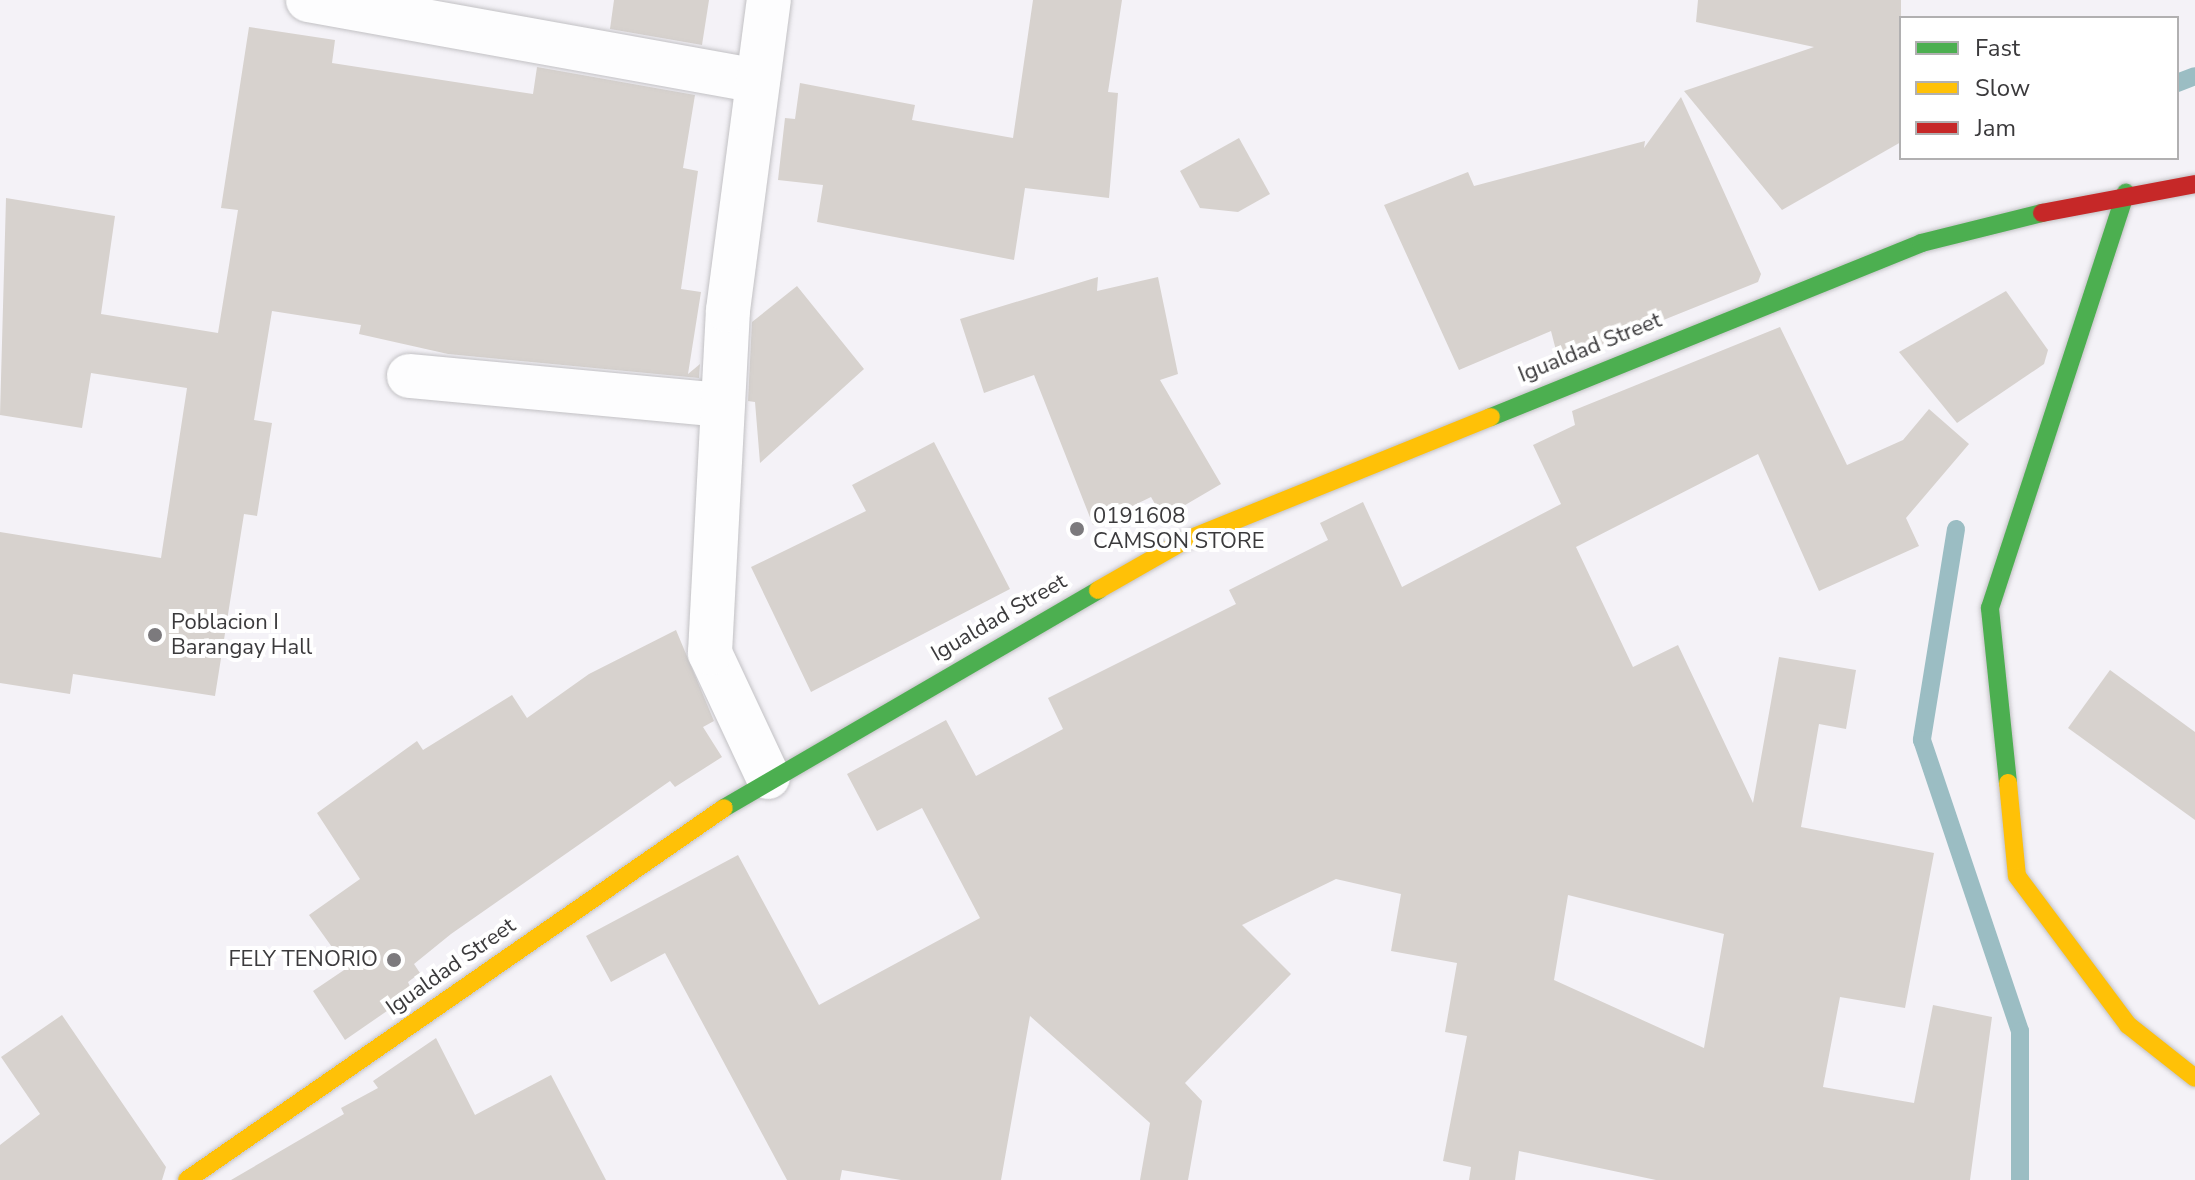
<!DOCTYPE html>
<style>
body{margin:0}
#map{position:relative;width:2195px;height:1180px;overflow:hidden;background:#f4f2f7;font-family:"Nunito Sans",sans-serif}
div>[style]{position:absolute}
.stream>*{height:18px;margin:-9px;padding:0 9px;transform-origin:9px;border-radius:9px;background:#9bbdc3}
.building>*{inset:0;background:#d7d2ce}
.roads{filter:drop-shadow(0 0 2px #c2c1c4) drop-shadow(0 0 2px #c2c1c4)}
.street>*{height:44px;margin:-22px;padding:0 22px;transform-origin:22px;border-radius:22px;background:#fdfdfe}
.fast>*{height:18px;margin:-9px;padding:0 9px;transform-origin:9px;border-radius:9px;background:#4caf50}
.slow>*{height:18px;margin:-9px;padding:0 9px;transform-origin:9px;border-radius:9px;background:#ffc107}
.jam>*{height:18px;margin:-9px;padding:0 9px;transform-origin:9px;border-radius:9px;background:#c62828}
.dots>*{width:22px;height:22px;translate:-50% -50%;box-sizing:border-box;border:4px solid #fff;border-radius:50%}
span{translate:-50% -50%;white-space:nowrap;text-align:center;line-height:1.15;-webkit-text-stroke:8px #fff;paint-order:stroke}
.street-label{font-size:22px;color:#3b3a3c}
.poi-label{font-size:22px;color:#3b3a3c}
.left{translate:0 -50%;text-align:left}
.right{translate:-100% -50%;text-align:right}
.legend{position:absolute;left:1899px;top:16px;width:280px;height:144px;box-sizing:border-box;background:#fff;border:2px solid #b1b0b1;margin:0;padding:10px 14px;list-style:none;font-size:24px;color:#3b3a3c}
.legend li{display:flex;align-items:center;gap:16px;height:40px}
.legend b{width:40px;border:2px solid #b1b0b1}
</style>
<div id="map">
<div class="stream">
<div style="left:2177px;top:83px;width:19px;rotate:-21deg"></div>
<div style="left:1956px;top:529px;width:214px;rotate:99.2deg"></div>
<div style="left:1922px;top:740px;width:307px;rotate:71.4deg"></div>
<div style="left:2020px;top:1031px;width:149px;rotate:90deg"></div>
</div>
<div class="building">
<div style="clip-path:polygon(614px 0,709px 0,702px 45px,610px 29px)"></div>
<div style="clip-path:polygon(1033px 0,1122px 0,1108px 92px,1118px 93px,1109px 198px,1025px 188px,1014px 260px,817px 222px,823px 185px,778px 180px,785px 118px,795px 119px,800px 83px,915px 105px,912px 120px,1013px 138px)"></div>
<div style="clip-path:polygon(1698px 0,1901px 0,1901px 142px,1782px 210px,1684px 91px,1814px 47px,1696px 22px)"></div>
<div style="clip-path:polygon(249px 27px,335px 40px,332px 63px,533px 94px,537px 67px,695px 95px,683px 168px,698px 171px,681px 289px,701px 292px,688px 374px,700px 364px,699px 378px,448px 354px,359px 334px,361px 325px,272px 311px,254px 420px,272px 423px,257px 516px,244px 514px,215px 696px,73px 674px,70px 694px,0 683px,0 532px,161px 558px,187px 388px,91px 373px,82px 428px,0 415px,6px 198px,115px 216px,101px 314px,218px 333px,238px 210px,221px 208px)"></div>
<div style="clip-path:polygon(1681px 97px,1761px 274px,1758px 282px,1559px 362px,1551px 331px,1459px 370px,1384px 205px,1468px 172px,1474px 186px,1645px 141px,1644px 148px)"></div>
<div style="clip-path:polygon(1239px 138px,1270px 194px,1238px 212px,1200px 208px,1180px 171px)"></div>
<div style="clip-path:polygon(1098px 277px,1097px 291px,1158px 277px,1178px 374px,1160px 380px,1221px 484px,1163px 518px,1151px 497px,1093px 525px,1034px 375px,984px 393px,960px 319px)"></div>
<div style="clip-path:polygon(797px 286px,864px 369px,760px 463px,755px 402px,748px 401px,752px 322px)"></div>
<div style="clip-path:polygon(2006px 291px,2048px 350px,2044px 364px,1957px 423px,1899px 352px)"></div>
<div style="clip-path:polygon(evenodd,1780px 327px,1847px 465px,1903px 440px,1929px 409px,1969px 444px,1906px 518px,1919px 546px,1819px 591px,1758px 454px,1576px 547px,1633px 667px,1678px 645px,1753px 803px,1779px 657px,1856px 670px,1846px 729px,1819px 724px,1801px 827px,1934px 853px,1905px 1008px,1840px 997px,1823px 1087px,1914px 1103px,1933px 1005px,1992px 1017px,1970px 1180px,1656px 1180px,1519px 1151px,1515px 1180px,1469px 1180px,1471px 1167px,1443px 1161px,1467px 1036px,1445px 1032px,1457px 963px,1391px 951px,1401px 894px,1336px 879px,1242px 925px,1291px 974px,1185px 1083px,1202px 1101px,1188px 1180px,1140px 1180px,1150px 1123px,1030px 1016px,1001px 1180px,901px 1180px,842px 1170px,840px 1180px,787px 1180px,665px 953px,611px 982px,586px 936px,738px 855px,819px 1005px,980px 918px,922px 808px,877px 831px,847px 774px,946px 720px,976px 776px,1063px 729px,1048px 698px,1236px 604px,1229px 590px,1328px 540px,1320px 523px,1363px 502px,1402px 587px,1561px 504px,1533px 445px,1575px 425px,1572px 411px,1780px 327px,1568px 895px,1724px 934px,1704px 1048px,1554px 980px,1568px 895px)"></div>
<div style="clip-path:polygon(934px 442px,1010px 589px,811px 692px,751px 567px,866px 511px,852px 485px)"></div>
<div style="clip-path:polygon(676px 630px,714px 721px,703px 727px,722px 757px,675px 787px,670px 781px,451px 934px,414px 964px,420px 973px,408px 982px,413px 993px,345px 1040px,313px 991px,347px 968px,309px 915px,360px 879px,317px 813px,417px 741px,423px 750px,512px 695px,527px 718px,589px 674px)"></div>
<div style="clip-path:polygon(2110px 670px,2195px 732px,2195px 820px,2068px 728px)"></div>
<div style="clip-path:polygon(62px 1015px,166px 1167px,162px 1180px,0 1180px,0 1145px,40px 1114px,1px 1057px)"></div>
<div style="clip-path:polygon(436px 1038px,475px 1115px,551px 1075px,606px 1180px,231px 1180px,344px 1114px,341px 1108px,378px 1088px,373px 1081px)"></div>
</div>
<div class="roads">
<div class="street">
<div style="left:308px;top:0;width:457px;rotate:10.2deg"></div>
<div style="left:409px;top:376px;width:315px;rotate:5.3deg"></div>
<div style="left:768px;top:777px;width:137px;rotate:-115.1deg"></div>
<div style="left:710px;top:653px;width:343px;rotate:-87deg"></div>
<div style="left:728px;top:310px;width:313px;rotate:-82.5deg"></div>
</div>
<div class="fast">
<div style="left:1491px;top:417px;width:464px;rotate:-22deg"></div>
<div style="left:1921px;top:243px;width:125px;rotate:-13.9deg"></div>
<div style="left:2008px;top:783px;width:176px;rotate:-95.9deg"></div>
<div style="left:1990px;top:608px;width:437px;rotate:-71.9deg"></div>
<div style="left:724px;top:808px;width:433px;rotate:-30.2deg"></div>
</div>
<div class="slow">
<div style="left:1098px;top:590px;width:99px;rotate:-29.7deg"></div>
<div style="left:1184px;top:541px;width:331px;rotate:-22deg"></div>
<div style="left:2008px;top:783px;width:93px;rotate:84.5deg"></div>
<div style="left:2017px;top:876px;width:186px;rotate:53.3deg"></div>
<div style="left:2128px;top:1025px;width:85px;rotate:38.3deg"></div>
<div style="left:187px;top:1180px;width:653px;rotate:-34.71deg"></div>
</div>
<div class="jam">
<div style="left:2042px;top:213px;width:156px;rotate:-10.7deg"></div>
</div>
</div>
<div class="dots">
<div style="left:1077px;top:529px;background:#7c7a7d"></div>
<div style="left:155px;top:635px;background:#7c7a7d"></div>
<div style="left:394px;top:960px;background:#7c7a7d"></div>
</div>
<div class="street-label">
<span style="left:1590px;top:348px;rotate:-22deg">Igualdad Street</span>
<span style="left:999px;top:618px;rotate:-30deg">Igualdad Street</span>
<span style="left:451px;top:967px;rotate:-35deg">Igualdad Street</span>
</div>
<div class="poi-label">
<span class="left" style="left:1093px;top:529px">0191608<br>CAMSON STORE</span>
<span class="left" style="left:171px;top:635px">Poblacion I<br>Barangay Hall</span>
<span class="right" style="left:378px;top:960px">FELY TENORIO</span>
</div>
<ul class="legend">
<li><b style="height:10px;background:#4caf50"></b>Fast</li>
<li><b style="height:10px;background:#ffc107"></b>Slow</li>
<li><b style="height:10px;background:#c62828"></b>Jam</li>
</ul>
</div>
